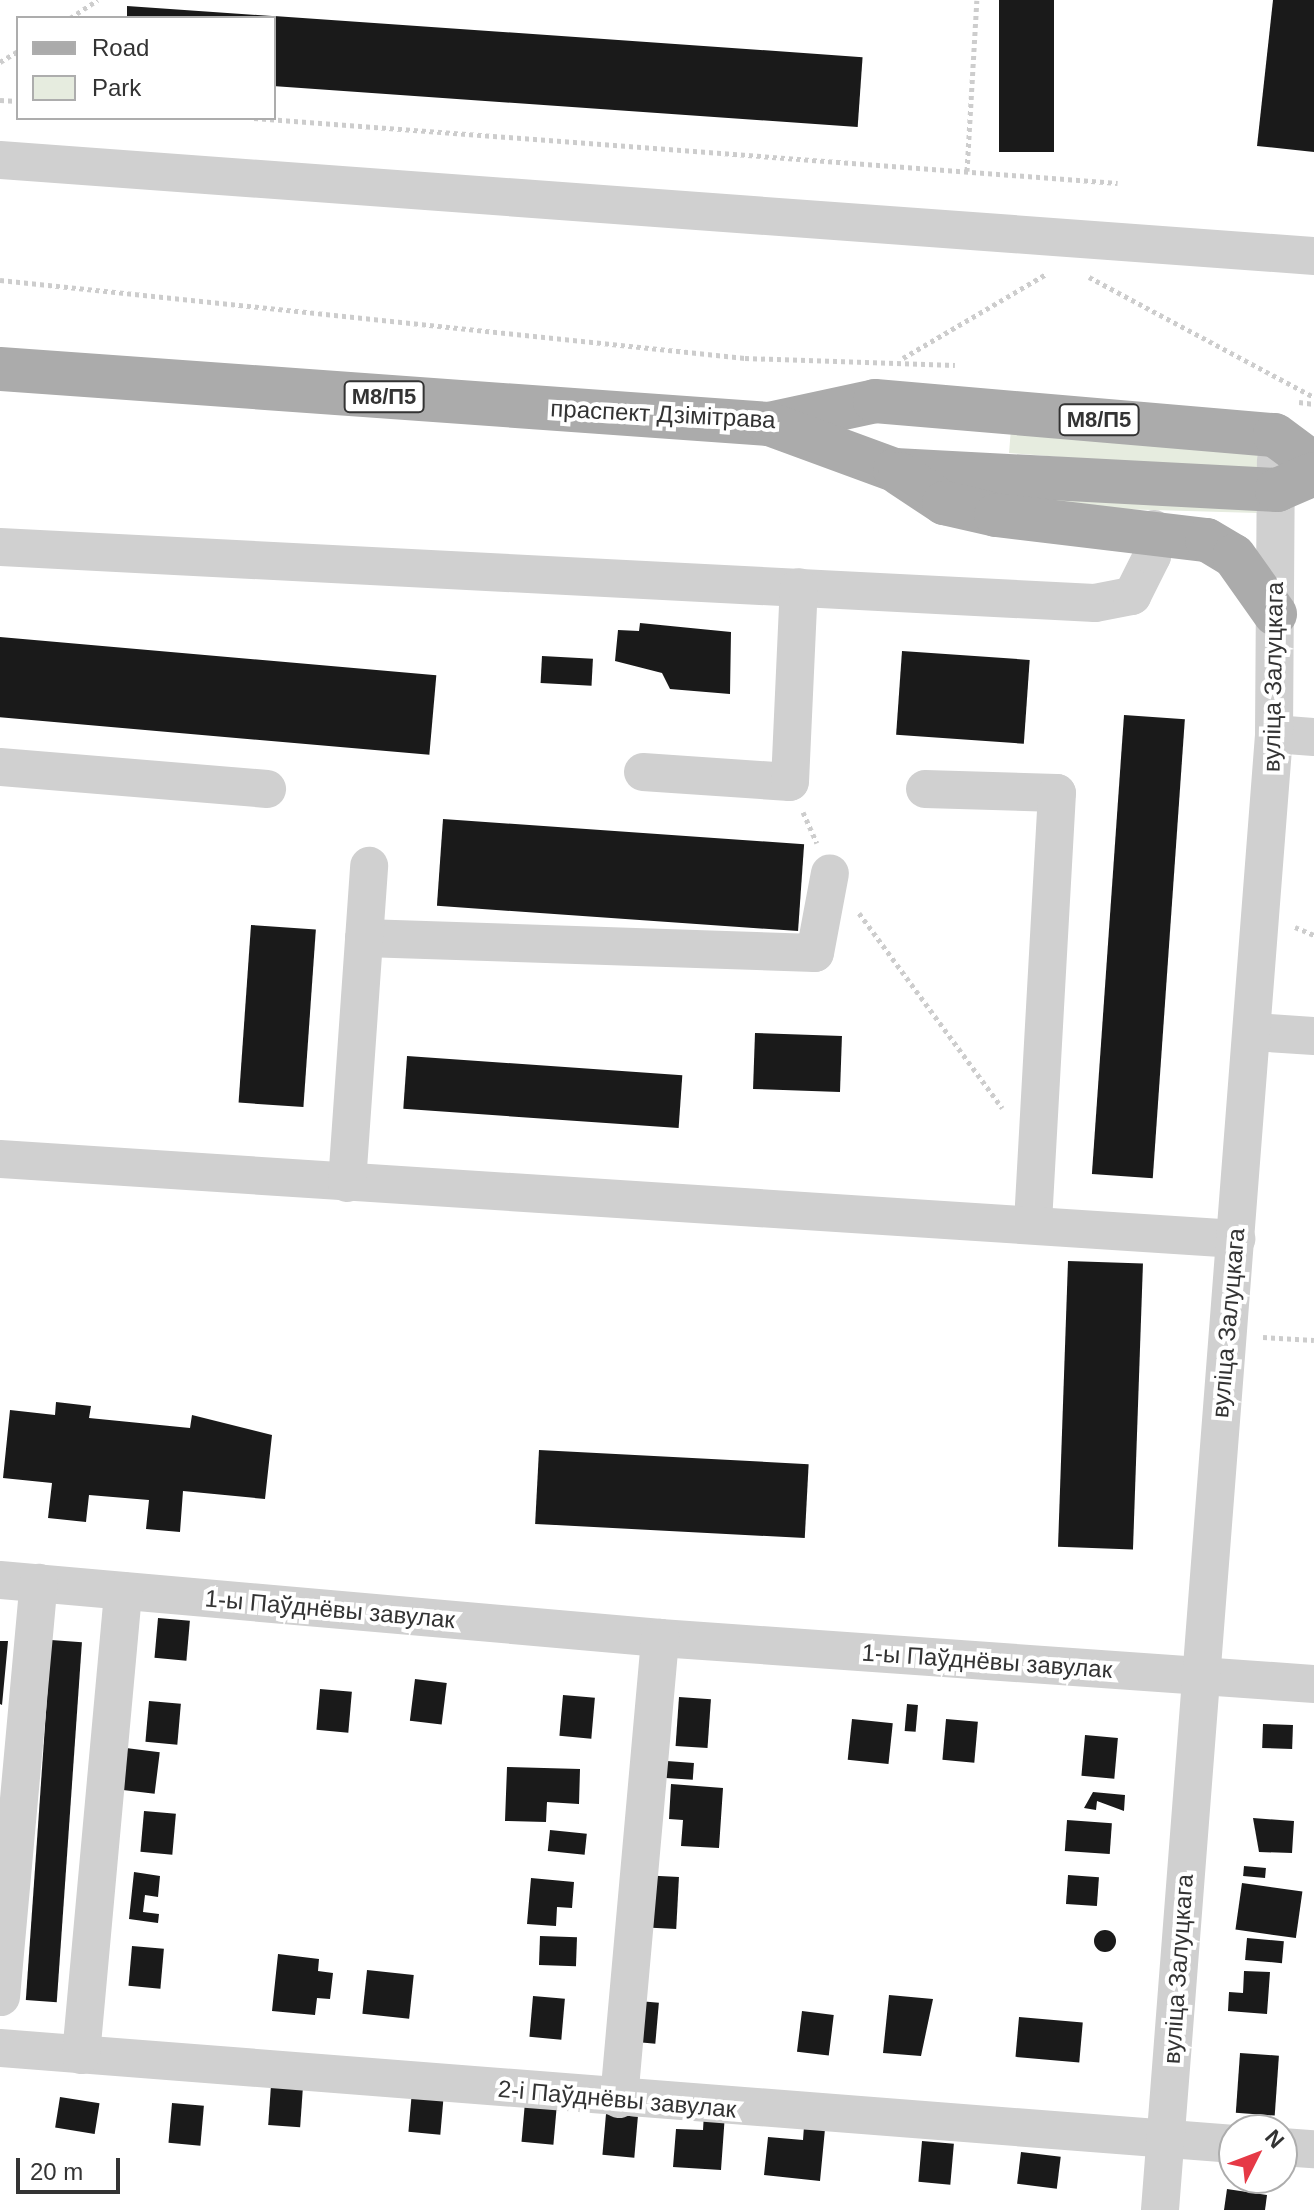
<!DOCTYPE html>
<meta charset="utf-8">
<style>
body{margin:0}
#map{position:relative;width:1314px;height:2210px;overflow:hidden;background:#fff;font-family:Arial,sans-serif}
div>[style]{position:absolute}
.green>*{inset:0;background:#e6ecdf}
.building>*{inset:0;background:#1a1a1a;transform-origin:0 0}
.round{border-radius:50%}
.path>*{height:5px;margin-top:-2.5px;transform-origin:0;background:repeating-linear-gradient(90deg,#cdcdcd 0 4px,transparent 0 8px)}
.minor>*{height:38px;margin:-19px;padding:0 19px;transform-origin:19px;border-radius:19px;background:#d0d0d0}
.major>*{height:44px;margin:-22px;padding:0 22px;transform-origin:22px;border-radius:22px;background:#ababab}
span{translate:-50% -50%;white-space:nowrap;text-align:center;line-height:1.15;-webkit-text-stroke:8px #fff;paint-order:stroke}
.shield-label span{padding:2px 6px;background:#fff;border:2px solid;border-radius:6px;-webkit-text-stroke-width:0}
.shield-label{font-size:22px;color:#333;font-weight:700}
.street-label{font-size:24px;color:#333}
.legend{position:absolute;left:16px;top:16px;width:260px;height:104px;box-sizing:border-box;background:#fff;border:2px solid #adadad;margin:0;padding:10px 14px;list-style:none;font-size:24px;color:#333}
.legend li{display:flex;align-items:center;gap:16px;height:40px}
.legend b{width:40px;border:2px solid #adadad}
.north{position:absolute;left:1218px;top:2114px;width:80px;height:80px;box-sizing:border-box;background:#fff;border:2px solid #adadad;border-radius:50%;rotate:48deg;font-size:22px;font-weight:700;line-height:32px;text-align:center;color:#333}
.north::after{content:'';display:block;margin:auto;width:28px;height:36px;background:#e63946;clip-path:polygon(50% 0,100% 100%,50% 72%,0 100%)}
.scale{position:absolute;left:16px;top:2158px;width:104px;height:36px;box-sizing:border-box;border:4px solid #333;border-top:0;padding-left:10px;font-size:24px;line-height:28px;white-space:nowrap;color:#333;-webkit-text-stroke:6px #fff;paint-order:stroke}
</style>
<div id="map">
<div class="green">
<div style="clip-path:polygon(1011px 429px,1259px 447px,1263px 465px,1250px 472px,1009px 453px)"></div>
<div style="clip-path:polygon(1019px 485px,1253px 499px,1257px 513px,1014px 506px)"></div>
</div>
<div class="building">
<div style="left:999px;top:0;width:55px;height:152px"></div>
<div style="clip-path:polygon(1273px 0,1314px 0,1314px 152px,1257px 146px)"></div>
<div style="clip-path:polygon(127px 6px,272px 16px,272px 18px,127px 18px)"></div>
<div style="left:274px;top:16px;width:590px;height:70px;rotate:4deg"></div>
<div style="clip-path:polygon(640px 623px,731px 632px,730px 694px,670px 689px,662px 673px,615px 661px,618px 630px,639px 631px)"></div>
<div style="left:0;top:637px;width:438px;height:80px;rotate:5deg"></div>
<div style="left:902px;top:651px;width:128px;height:84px;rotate:4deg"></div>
<div style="left:542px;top:656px;width:51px;height:27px;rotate:3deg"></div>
<div style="left:1124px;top:715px;width:61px;height:460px;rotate:4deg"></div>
<div style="left:443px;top:819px;width:362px;height:87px;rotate:4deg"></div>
<div style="left:251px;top:925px;width:65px;height:178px;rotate:4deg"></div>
<div style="left:755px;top:1033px;width:87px;height:56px;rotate:2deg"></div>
<div style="left:407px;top:1056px;width:276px;height:53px;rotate:4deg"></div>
<div style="left:1068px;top:1261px;width:75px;height:286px;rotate:2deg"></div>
<div style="clip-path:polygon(56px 1402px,91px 1406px,89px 1418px,190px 1428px,192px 1415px,272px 1435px,265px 1499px,183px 1491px,180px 1532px,146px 1529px,149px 1500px,89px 1495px,86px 1522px,48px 1518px,52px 1483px,3px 1478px,10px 1410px,55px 1415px)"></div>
<div style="left:539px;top:1450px;width:270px;height:74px;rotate:3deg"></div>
<div style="left:158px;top:1618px;width:32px;height:40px;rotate:5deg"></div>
<div style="left:51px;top:1640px;width:31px;height:361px;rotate:4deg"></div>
<div style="clip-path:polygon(0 1641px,8px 1641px,2px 1705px,0 1704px)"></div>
<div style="left:415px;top:1679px;width:32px;height:42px;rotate:7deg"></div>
<div style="left:320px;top:1689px;width:32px;height:41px;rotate:5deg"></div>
<div style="left:563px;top:1695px;width:32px;height:41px;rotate:5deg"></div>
<div style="left:679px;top:1697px;width:32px;height:49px;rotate:4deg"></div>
<div style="left:149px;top:1701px;width:32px;height:41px;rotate:5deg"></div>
<div style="left:907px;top:1704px;width:11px;height:27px;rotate:5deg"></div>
<div style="left:852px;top:1719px;width:41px;height:41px;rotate:6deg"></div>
<div style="left:946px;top:1719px;width:32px;height:41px;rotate:5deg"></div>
<div style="left:1263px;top:1724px;width:30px;height:24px;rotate:2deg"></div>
<div style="left:1085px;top:1735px;width:33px;height:41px;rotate:5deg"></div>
<div style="left:126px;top:1748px;width:34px;height:42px;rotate:7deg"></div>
<div style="left:667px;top:1761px;width:27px;height:17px;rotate:4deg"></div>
<div style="clip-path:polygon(507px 1767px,580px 1769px,579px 1804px,547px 1802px,546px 1822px,505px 1821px)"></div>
<div style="clip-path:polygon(671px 1784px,723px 1788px,719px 1848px,681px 1846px,683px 1820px,669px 1819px)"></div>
<div style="clip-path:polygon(1093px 1792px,1125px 1795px,1124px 1811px,1097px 1801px,1096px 1810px,1084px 1808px)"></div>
<div style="left:144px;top:1811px;width:32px;height:41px;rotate:5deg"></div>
<div style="clip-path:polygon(1253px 1818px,1294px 1821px,1292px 1853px,1259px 1852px)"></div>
<div style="left:1067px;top:1820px;width:45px;height:31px;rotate:4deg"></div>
<div style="left:550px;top:1830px;width:37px;height:21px;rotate:6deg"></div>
<div style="left:1244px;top:1866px;width:22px;height:10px;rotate:5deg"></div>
<div style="clip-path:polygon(134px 1872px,160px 1876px,158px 1897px,145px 1895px,143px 1912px,159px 1914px,158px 1923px,129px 1919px)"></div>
<div style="left:640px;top:1875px;width:39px;height:52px;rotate:3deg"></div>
<div style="left:1068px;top:1875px;width:31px;height:29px;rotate:4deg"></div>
<div style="clip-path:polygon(531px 1878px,574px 1882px,572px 1908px,557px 1907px,556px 1926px,527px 1924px)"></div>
<div style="left:1242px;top:1883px;width:61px;height:47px;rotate:8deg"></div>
<div class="round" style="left:1094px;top:1930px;width:22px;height:22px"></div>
<div style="left:540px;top:1936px;width:37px;height:29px;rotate:2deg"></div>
<div style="left:1247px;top:1938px;width:37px;height:22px;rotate:5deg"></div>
<div style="left:132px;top:1946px;width:32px;height:40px;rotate:5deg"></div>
<div style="clip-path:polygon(278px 1954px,319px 1959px,318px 1971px,333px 1973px,330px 1999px,317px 1998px,315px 2015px,272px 2011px)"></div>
<div style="left:367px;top:1970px;width:47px;height:44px;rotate:6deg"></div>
<div style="clip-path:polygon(1244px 1971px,1270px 1972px,1267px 2014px,1228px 2011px,1229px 1992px,1243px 1993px)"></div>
<div style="clip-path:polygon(889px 1995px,933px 1999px,921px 2056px,883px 2053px)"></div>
<div style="left:533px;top:1996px;width:32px;height:41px;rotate:5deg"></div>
<div style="left:627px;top:2000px;width:32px;height:41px;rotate:5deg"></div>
<div style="left:802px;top:2011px;width:32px;height:41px;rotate:7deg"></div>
<div style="left:1019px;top:2017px;width:64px;height:40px;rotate:5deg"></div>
<div style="left:1240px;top:2053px;width:39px;height:60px;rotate:4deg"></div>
<div style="left:271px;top:2085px;width:32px;height:40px;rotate:4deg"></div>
<div style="left:412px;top:2091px;width:32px;height:41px;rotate:5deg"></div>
<div style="left:60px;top:2097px;width:40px;height:31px;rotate:9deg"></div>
<div style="left:525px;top:2102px;width:32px;height:40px;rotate:5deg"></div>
<div style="left:172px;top:2103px;width:32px;height:40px;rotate:5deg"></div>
<div style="clip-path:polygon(704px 2113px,725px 2114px,721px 2170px,673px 2167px,676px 2129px,703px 2130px)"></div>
<div style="left:606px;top:2114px;width:32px;height:41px;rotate:5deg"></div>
<div style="clip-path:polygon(804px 2126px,825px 2129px,820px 2181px,764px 2175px,768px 2137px,803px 2140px)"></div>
<div style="left:922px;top:2141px;width:32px;height:41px;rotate:5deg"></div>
<div style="left:1021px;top:2152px;width:40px;height:32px;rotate:7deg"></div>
<div style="clip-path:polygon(1227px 2189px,1267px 2195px,1265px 2210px,1224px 2210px)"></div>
</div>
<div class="path">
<div style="left:70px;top:18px;width:33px;rotate:-33deg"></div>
<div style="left:0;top:62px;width:21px;rotate:-31deg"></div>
<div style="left:0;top:100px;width:18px;rotate:3deg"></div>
<div style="left:254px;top:118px;width:866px;rotate:4.3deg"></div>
<div style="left:967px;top:171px;width:171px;rotate:-86.7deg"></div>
<div style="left:1089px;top:277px;width:255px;rotate:28.1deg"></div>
<div style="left:0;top:280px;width:749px;rotate:5.98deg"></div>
<div style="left:745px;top:358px;width:210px;rotate:1.9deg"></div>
<div style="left:903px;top:358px;width:166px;rotate:-30.4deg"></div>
<div style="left:1299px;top:402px;width:15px;rotate:8deg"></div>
<div style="left:803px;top:812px;width:34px;rotate:66deg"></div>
<div style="left:859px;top:913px;width:242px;rotate:53.7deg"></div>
<div style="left:1295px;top:927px;width:21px;rotate:23deg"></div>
<div style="left:1263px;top:1337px;width:51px;rotate:3.4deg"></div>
</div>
<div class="minor">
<div style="left:0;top:160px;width:1318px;rotate:4.18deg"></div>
<div style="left:0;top:547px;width:1096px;rotate:2.93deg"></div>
<div style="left:1095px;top:603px;width:38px;rotate:-11deg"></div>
<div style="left:1132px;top:596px;width:45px;rotate:-63.4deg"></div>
<div style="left:1152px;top:556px;width:27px;rotate:-86deg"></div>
<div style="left:1274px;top:734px;width:40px;rotate:4.3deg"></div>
<div style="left:0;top:767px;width:268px;rotate:4.7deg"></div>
<div style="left:643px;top:772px;width:147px;rotate:3.9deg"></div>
<div style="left:790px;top:782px;width:195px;rotate:-87.4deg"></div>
<div style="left:925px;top:789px;width:132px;rotate:1.7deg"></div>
<div style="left:1057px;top:793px;width:431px;rotate:93.2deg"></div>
<div style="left:364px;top:938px;width:451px;rotate:1.9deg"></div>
<div style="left:815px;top:953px;width:81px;rotate:-79.4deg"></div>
<div style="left:1252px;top:1032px;width:62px;rotate:3.7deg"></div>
<div style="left:0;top:1159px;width:1239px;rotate:3.7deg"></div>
<div style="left:347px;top:1183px;width:318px;rotate:-86deg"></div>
<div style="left:0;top:1580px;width:663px;rotate:5.02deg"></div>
<div style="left:660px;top:1638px;width:656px;rotate:4.02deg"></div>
<div style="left:1px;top:1997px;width:416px;rotate:-84.8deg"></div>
<div style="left:0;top:2048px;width:1238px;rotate:4.45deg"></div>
<div style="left:81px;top:2055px;width:466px;rotate:-84.8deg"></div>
<div style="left:619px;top:2099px;width:463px;rotate:-84.9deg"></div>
<div style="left:1282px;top:2147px;width:32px;rotate:4deg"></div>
<div style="left:1160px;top:2210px;width:1480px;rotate:-85.58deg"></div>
<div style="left:1274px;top:734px;width:273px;rotate:-89.6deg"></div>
</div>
<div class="major">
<div style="left:0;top:369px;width:771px;rotate:4.09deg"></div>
<div style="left:769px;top:424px;width:108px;rotate:-12.2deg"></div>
<div style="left:875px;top:401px;width:401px;rotate:4.9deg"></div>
<div style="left:1275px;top:435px;width:49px;rotate:36.6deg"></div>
<div style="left:769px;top:424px;width:134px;rotate:20.1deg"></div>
<div style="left:895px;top:470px;width:383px;rotate:3deg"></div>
<div style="left:1277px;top:490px;width:40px;rotate:-23.4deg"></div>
<div style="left:900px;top:474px;width:53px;rotate:33.4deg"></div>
<div style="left:944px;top:503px;width:53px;rotate:13deg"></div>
<div style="left:996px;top:515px;width:212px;rotate:6.8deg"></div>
<div style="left:1207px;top:540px;width:31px;rotate:31deg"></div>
<div style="left:1234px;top:556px;width:71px;rotate:54.7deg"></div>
</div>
<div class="shield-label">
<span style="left:384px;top:397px">М8/П5</span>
<span style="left:1099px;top:420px">М8/П5</span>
</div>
<div class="street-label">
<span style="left:663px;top:414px;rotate:3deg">праспект Дзімітрава</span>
<span style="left:1273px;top:677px;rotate:-89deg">вуліца Залуцкага</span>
<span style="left:1228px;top:1323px;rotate:-85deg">вуліца Залуцкага</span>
<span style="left:330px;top:1609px;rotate:5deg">1-ы Паўднёвы завулак</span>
<span style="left:987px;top:1661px;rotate:4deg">1-ы Паўднёвы завулак</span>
<span style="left:1178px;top:1969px;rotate:-86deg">вуліца Залуцкага</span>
<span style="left:617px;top:2099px;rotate:5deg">2-і Паўднёвы завулак</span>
</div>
<ul class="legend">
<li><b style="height:10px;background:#ababab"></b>Road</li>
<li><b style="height:22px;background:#e6ecdf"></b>Park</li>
</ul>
<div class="north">N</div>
<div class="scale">20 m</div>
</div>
